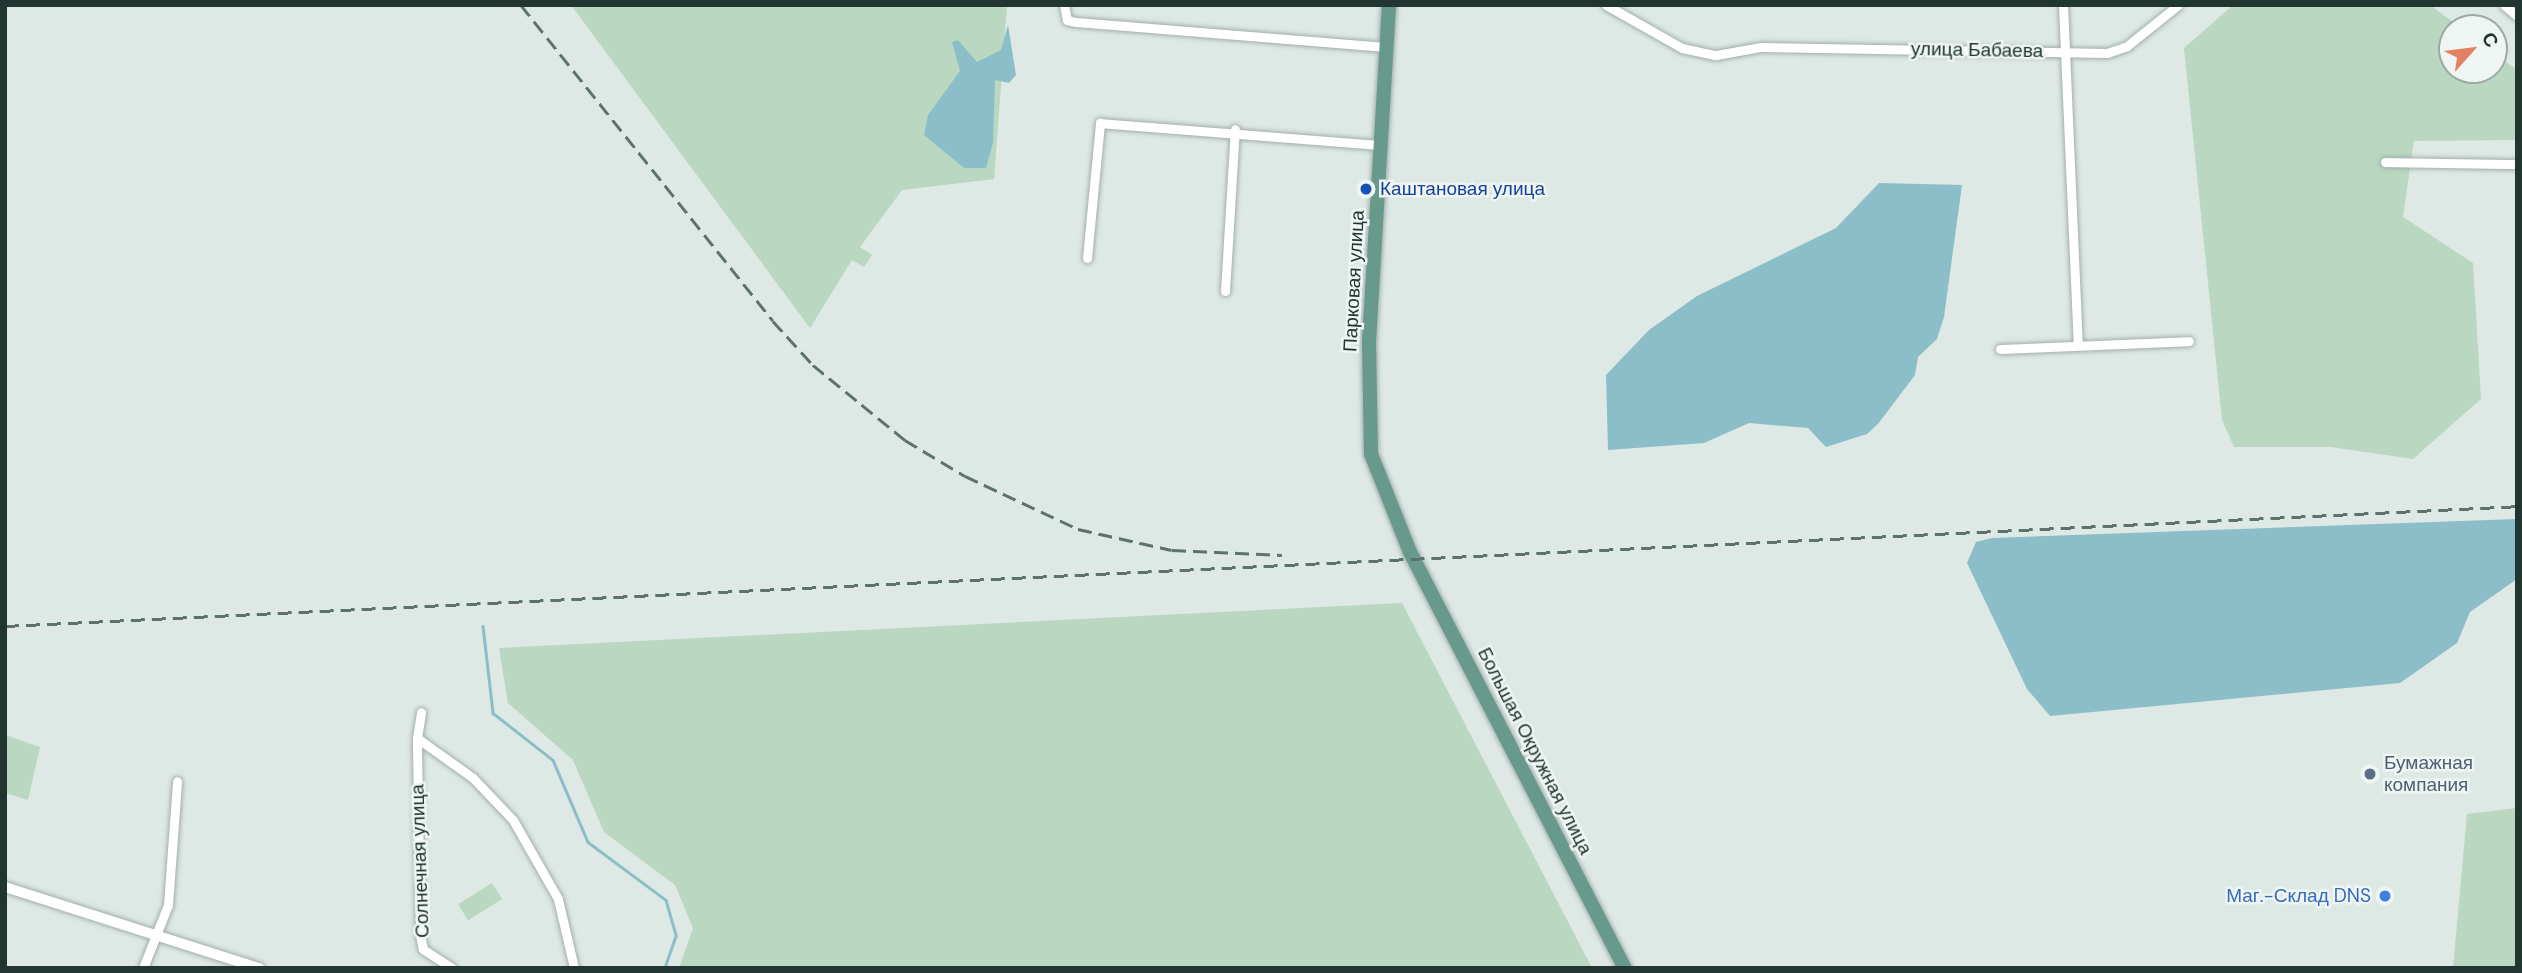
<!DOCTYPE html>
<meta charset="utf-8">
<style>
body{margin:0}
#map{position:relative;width:2522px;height:973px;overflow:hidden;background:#dee8e4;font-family:"DM Sans",sans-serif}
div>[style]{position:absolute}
.green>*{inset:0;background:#b9d7c1;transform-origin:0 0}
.water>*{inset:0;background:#8bbec8}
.stream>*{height:2.5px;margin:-1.25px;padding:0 1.25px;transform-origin:1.25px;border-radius:1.25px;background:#8bbec8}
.roads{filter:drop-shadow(0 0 2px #a2afab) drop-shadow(0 0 2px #a2afab)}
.minor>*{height:9px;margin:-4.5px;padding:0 4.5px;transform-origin:4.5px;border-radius:4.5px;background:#fff}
.tertiary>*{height:10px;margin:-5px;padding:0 5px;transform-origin:5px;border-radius:5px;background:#fff}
.primary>*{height:14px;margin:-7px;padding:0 7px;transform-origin:7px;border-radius:7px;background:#67998d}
.rail>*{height:2.5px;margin-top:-1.25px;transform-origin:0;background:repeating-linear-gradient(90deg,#5c726c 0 14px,transparent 0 21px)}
.dots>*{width:19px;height:19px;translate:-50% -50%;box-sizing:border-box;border:4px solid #eef5f2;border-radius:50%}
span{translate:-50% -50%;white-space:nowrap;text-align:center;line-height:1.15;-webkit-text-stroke:5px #eef5f2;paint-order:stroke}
.street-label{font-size:19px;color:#223631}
.transit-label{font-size:19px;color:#164399}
.left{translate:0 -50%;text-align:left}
.service-label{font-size:19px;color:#4e5e75}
.shop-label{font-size:19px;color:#366cbe}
.right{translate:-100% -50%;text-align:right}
.frame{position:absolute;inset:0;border:7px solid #223631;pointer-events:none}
.north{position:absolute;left:2438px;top:14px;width:70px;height:70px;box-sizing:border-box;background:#eef5f2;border:2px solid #9ca9a5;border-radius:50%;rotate:62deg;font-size:19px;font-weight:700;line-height:28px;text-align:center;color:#223631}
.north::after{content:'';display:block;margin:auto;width:24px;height:32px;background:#e28262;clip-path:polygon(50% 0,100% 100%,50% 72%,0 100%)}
</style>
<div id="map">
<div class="green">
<div style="clip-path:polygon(571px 5px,1007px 5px,994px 179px,902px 190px,860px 247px,872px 255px,864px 267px,852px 260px,810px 328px)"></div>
<div style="clip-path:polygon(2233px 5px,2430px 5px,2461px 28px,2452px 28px,2452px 70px,2494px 70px,2494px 53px,2517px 70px,2517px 140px,2414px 141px,2403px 217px,2473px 263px,2481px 399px,2413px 459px,2331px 447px,2234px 447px,2222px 420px,2184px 48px)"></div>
<div style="clip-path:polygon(1402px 603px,1592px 968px,679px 968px,693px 928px,675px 885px,604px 832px,573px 760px,508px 703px,499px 648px)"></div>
<div style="clip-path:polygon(5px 735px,40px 747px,28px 800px,5px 793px)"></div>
<div style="clip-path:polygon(2517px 808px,2517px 968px,2453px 968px,2467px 814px)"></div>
<div style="left:492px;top:883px;width:19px;height:40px;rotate:58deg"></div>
</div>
<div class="water">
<div style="clip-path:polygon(1008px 25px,1016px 75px,1009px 83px,995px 80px,993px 143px,986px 168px,964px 168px,924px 135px,928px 115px,960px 71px,952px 42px,958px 40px,977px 62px,1001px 50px)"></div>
<div style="clip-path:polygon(1879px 183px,1962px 185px,1944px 317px,1937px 339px,1918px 357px,1915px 375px,1878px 424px,1867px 434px,1826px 447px,1808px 428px,1749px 423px,1704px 443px,1608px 450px,1606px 375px,1649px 330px,1697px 296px,1836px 228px)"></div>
<div style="clip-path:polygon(2517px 519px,2517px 579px,2470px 612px,2457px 643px,2400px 683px,2050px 716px,2027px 689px,1967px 563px,1976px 542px,1992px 538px)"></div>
</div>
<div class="stream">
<div style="left:483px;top:626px;width:88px;rotate:83.4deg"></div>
<div style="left:493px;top:713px;width:76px;rotate:38.1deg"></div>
<div style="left:553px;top:760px;width:89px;rotate:66.9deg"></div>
<div style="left:588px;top:842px;width:97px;rotate:36.6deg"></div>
<div style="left:666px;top:900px;width:37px;rotate:74deg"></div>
<div style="left:676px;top:936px;width:34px;rotate:109deg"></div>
</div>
<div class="roads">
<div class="minor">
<div style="left:1064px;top:5px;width:15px;rotate:79deg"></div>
<div style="left:1067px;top:20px;width:9px;rotate:13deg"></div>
<div style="left:1076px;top:22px;width:311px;rotate:4.6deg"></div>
<div style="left:1606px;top:5px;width:87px;rotate:29.5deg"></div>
<div style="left:1682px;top:48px;width:35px;rotate:12deg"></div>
<div style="left:1716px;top:55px;width:46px;rotate:-10.1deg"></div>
<div style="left:1761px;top:47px;width:346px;rotate:1deg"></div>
<div style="left:2107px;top:53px;width:21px;rotate:-19deg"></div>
<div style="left:2127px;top:46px;width:65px;rotate:-38.8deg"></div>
<div style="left:2063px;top:5px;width:339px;rotate:87.5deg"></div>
<div style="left:2504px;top:5px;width:17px;rotate:40deg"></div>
<div style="left:2385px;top:162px;width:132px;rotate:0.9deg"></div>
<div style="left:1087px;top:258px;width:136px;rotate:-84.5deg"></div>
<div style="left:1100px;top:123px;width:282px;rotate:4.5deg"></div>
<div style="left:1225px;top:291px;width:162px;rotate:-86.5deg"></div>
<div style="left:2000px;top:349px;width:189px;rotate:-2.4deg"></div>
<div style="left:417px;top:738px;width:26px;rotate:-81deg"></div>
<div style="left:143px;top:968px;width:68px;rotate:-68.4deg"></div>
<div style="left:168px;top:905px;width:124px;rotate:-85.8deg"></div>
<div style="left:452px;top:968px;width:35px;rotate:-147deg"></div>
<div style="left:423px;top:949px;width:14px;rotate:-102deg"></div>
<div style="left:420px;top:935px;width:197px;rotate:-90.9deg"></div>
<div style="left:417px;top:738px;width:69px;rotate:35.5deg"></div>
<div style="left:473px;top:778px;width:58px;rotate:46.4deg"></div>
<div style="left:513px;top:820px;width:91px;rotate:60.3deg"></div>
<div style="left:558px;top:899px;width:71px;rotate:76.9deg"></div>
</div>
<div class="tertiary">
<div style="left:5px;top:887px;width:267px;rotate:17.7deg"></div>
</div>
<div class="primary">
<div style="left:1389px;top:5px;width:337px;rotate:93.4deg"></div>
<div style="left:1369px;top:341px;width:113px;rotate:89deg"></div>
<div style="left:1371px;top:454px;width:105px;rotate:68.3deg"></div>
<div style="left:1410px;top:552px;width:468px;rotate:62.7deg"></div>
</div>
</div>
<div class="rail">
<div style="left:521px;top:5px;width:404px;rotate:51.4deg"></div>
<div style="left:773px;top:321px;width:59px;rotate:47.7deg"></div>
<div style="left:813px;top:365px;width:119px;rotate:39.2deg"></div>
<div style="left:905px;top:440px;width:70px;rotate:31deg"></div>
<div style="left:965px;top:476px;width:125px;rotate:25.1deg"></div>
<div style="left:1078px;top:529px;width:96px;rotate:12.6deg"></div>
<div style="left:1172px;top:550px;width:110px;rotate:2.6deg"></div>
<div style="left:5px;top:626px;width:2515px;rotate:-2.73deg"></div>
</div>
<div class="dots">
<div style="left:1366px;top:189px;background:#1a4fb4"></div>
<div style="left:2370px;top:774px;background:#5c6f8a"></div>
<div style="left:2385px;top:896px;background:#3f7fe0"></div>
</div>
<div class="street-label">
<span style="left:1977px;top:50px;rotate:1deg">улица Бабаева</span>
<span style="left:1354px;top:281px;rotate:-87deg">Парковая улица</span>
<span style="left:1535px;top:751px;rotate:63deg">Большая Окружная улица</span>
<span style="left:420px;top:861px;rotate:-92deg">Солнечная улица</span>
</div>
<div class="transit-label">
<span class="left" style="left:1380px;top:189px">Каштановая улица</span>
</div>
<div class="service-label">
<span class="left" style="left:2384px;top:774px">Бумажная<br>компания</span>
</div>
<div class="shop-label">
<span class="right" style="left:2371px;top:896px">Маг.-Склад DNS</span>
</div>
<div class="frame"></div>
<div class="north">С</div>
</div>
